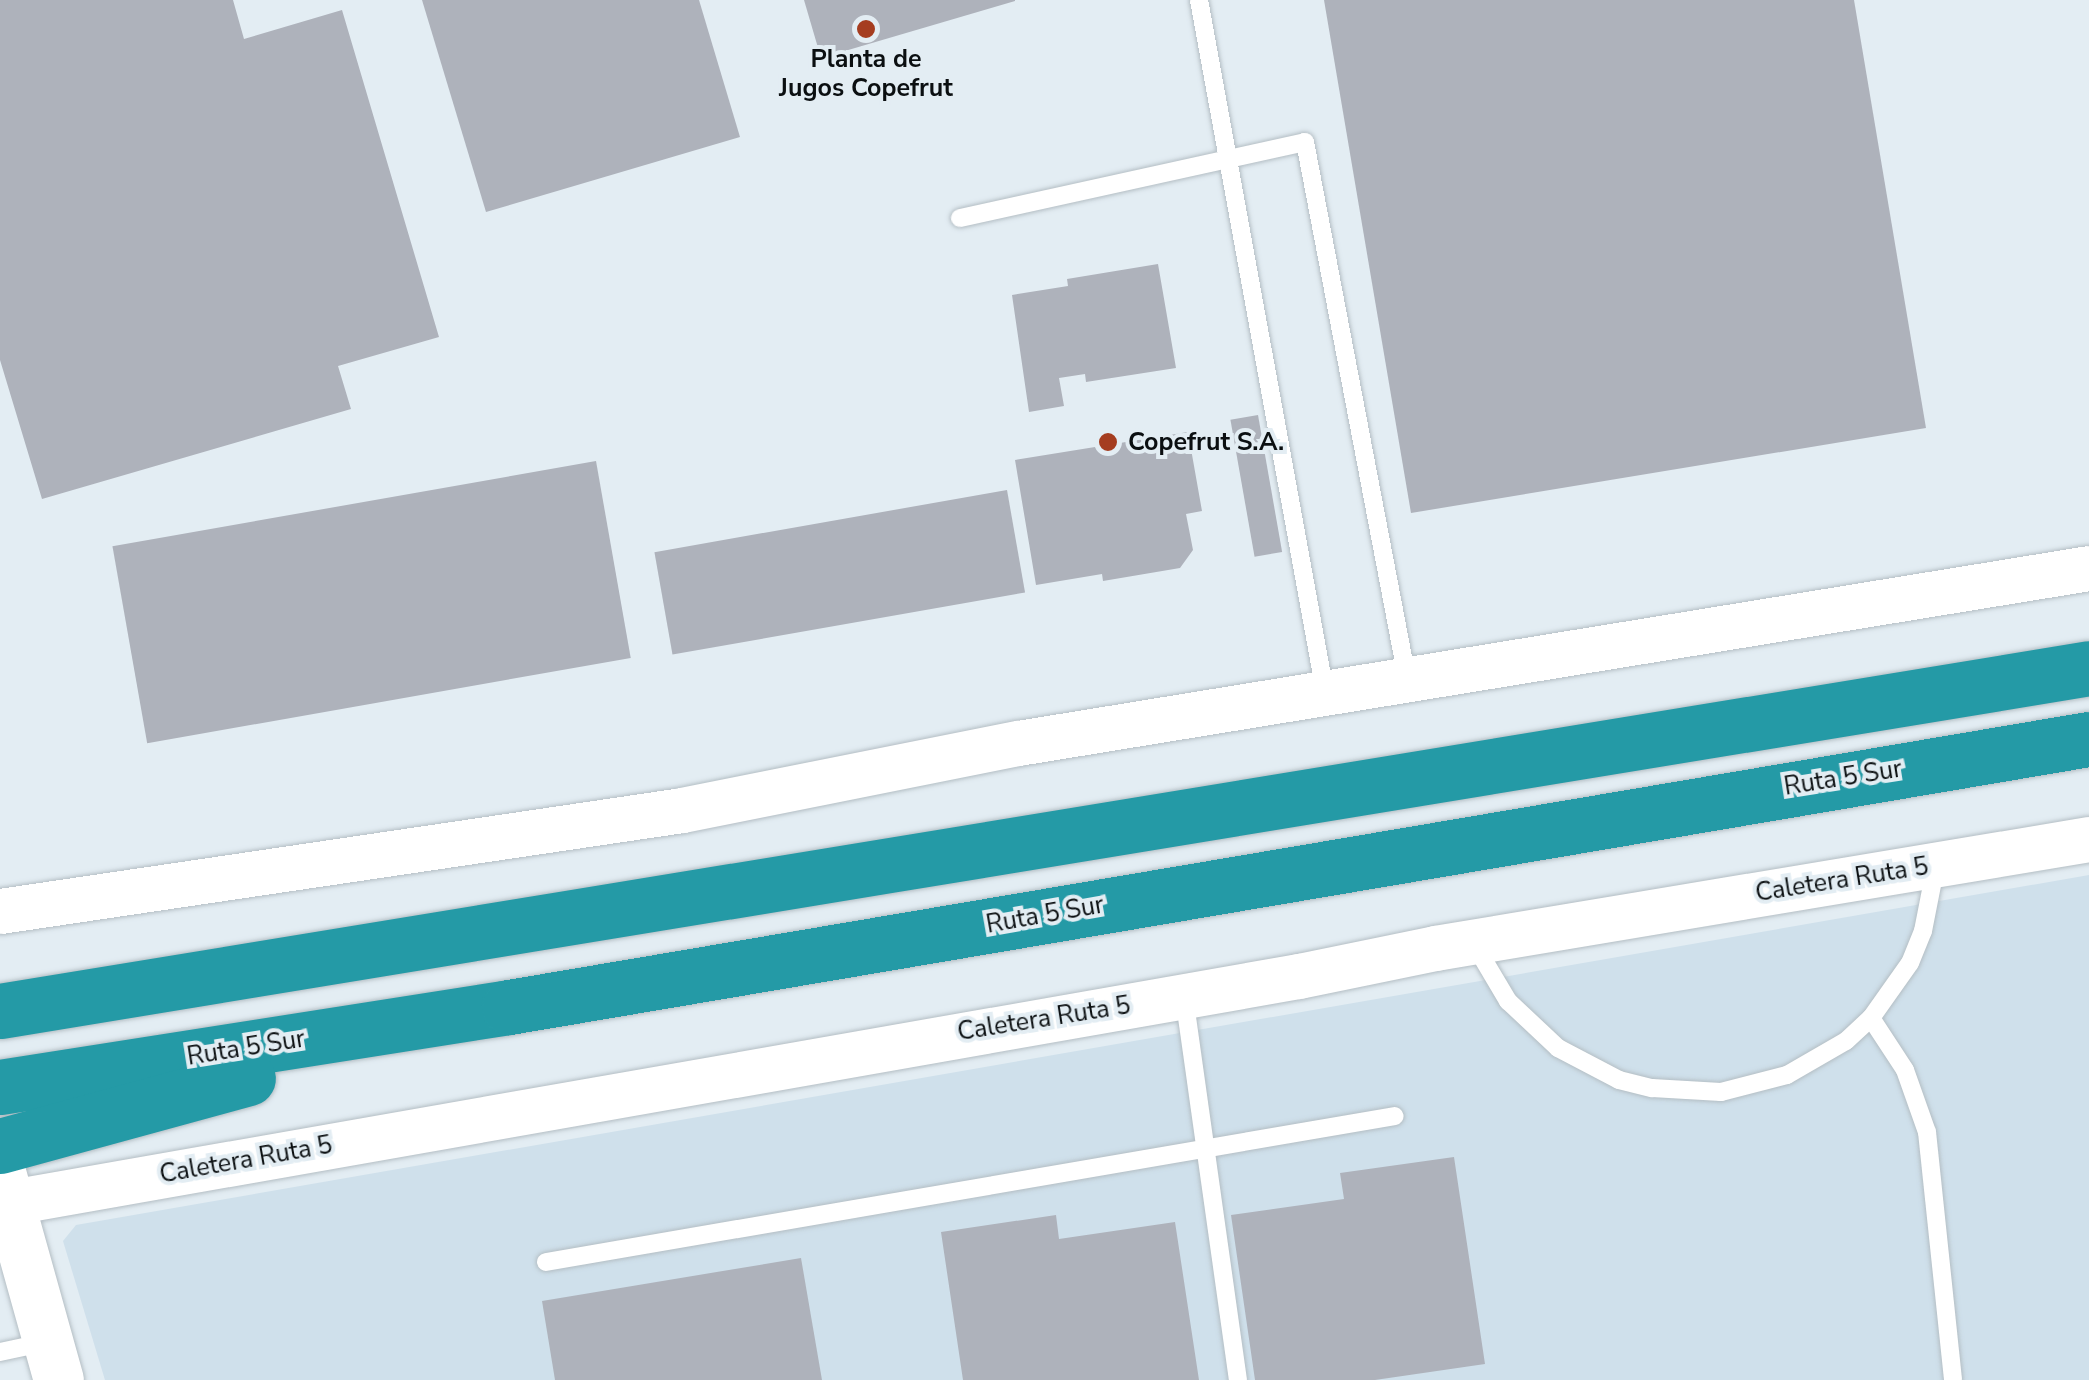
<!DOCTYPE html>
<style>
body{margin:0}
#map{position:relative;width:2089px;height:1380px;overflow:hidden;background:#e3edf3;font-family:"Nunito Sans",sans-serif}
div>[style]{position:absolute}
.built>*{inset:0;background:#cfe0eb}
.building>*{inset:0;background:#aeb2bb;transform-origin:0 0}
.roads{filter:drop-shadow(0 0 2px #b4bec4) drop-shadow(0 0 2px #b4bec4)}
.service>*{height:18px;margin:-9px;padding:0 9px;transform-origin:9px;border-radius:9px;background:#fff}
.tertiary>*{height:45px;margin:-22.5px;padding:0 22.5px;transform-origin:22.5px;border-radius:22.5px;background:#fff}
.secondary>*{height:50px;margin:-25px;padding:0 25px;transform-origin:25px;border-radius:25px;background:#fff}
.motorway>*{height:55px;margin:-27.5px;padding:0 27.5px;transform-origin:27.5px;border-radius:27.5px;background:#249aa6}
.dots>*{width:28px;height:28px;translate:-50% -50%;box-sizing:border-box;border:5px solid #e3edf3;border-radius:50%}
span{translate:-50% -50%;white-space:nowrap;text-align:center;line-height:1.15;-webkit-text-stroke:8px #e3edf3;paint-order:stroke}
.poi-label{font-size:25px;color:#0b0f11;font-weight:700}
.left{translate:0 -50%;text-align:left}
.street-label{font-size:25px;color:#0b0f11}
</style>
<div id="map">
<div class="built">
<div style="clip-path:polygon(2089px 875px,2089px 1380px,105px 1380px,63px 1241px,76px 1225px)"></div>
</div>
<div class="building">
<div style="clip-path:polygon(0 0,233px 0,244px 39px,342px 10px,439px 337px,338px 366px,351px 409px,42px 499px,0 360px)"></div>
<div style="clip-path:polygon(422px 0,699px 0,740px 137px,486px 212px)"></div>
<div style="clip-path:polygon(804px 0,1015px 0,1015px 1px,821px 58px)"></div>
<div style="clip-path:polygon(1324px 0,1854px 0,1926px 428px,1411px 513px)"></div>
<div style="clip-path:polygon(1158px 264px,1176px 368px,1086px 382px,1085px 374px,1059px 378px,1064px 406px,1029px 412px,1012px 295px,1068px 286px,1067px 279px)"></div>
<div style="left:1258px;top:415px;width:139px;height:28px;rotate:80deg"></div>
<div style="clip-path:polygon(1188px 432px,1202px 511px,1186px 514px,1193px 550px,1180px 568px,1103px 581px,1102px 574px,1036px 585px,1015px 460px)"></div>
<div style="left:596px;top:461px;width:200px;height:491px;rotate:80deg"></div>
<div style="left:1007px;top:490px;width:104px;height:358px;rotate:80deg"></div>
<div style="clip-path:polygon(1454px 1157px,1485px 1364px,1375px 1380px,1255px 1380px,1231px 1215px,1344px 1199px,1340px 1173px)"></div>
<div style="clip-path:polygon(1056px 1215px,1059px 1239px,1175px 1222px,1199px 1380px,963px 1380px,941px 1232px)"></div>
<div style="clip-path:polygon(801px 1258px,822px 1380px,555px 1380px,542px 1301px)"></div>
</div>
<div class="roads">
<div class="service">
<div style="left:1199px;top:0;width:703px;rotate:79.68deg"></div>
<div style="left:960px;top:218px;width:353px;rotate:-12.4deg"></div>
<div style="left:1305px;top:142px;width:546px;rotate:79.23deg"></div>
<div style="left:1473px;top:942px;width:69px;rotate:59.3deg"></div>
<div style="left:1508px;top:1001px;width:69px;rotate:43.2deg"></div>
<div style="left:1558px;top:1048px;width:69px;rotate:27.7deg"></div>
<div style="left:1619px;top:1080px;width:34px;rotate:14deg"></div>
<div style="left:1652px;top:1088px;width:69px;rotate:3.3deg"></div>
<div style="left:1721px;top:1092px;width:68px;rotate:-14.4deg"></div>
<div style="left:1787px;top:1075px;width:68px;rotate:-30deg"></div>
<div style="left:1846px;top:1041px;width:34px;rotate:-43deg"></div>
<div style="left:1871px;top:1018px;width:67px;rotate:-54.7deg"></div>
<div style="left:1910px;top:963px;width:35px;rotate:-68deg"></div>
<div style="left:1923px;top:931px;width:67px;rotate:-78.9deg"></div>
<div style="left:1184px;top:996px;width:388px;rotate:82deg"></div>
<div style="left:1871px;top:1018px;width:62px;rotate:56.8deg"></div>
<div style="left:1905px;top:1070px;width:66px;rotate:70.5deg"></div>
<div style="left:1927px;top:1132px;width:249px;rotate:84deg"></div>
<div style="left:546px;top:1262px;width:861px;rotate:-9.76deg"></div>
<div style="left:0;top:1352px;width:48px;rotate:-12deg"></div>
</div>
<div class="tertiary">
<div style="left:0;top:911px;width:689px;rotate:-8.42deg"></div>
<div style="left:682px;top:810px;width:343px;rotate:-11.3deg"></div>
<div style="left:1018px;top:743px;width:1085px;rotate:-9.28deg"></div>
<div style="left:0;top:1204px;width:1319px;rotate:-9.96deg"></div>
<div style="left:1299px;top:976px;width:139px;rotate:-11.6deg"></div>
<div style="left:1435px;top:948px;width:663px;rotate:-9.46deg"></div>
</div>
<div class="secondary">
<div style="left:0;top:1169px;width:219px;rotate:74.4deg"></div>
</div>
<div class="motorway">
<div style="left:0;top:1011px;width:2117px;rotate:-9.32deg"></div>
<div style="left:0;top:1087px;width:515px;rotate:-8.93deg"></div>
<div style="left:509px;top:1007px;width:1603px;rotate:-9.63deg"></div>
<div style="left:0;top:1146px;width:257px;rotate:-15.3deg"></div>
</div>
</div>
<div class="dots">
<div style="left:866px;top:29px;background:#a53d20"></div>
<div style="left:1108px;top:442px;background:#a53d20"></div>
</div>
<div class="poi-label">
<span style="left:866px;top:74px">Planta de<br>Jugos Copefrut</span>
<span class="left" style="left:1128px;top:442px">Copefrut S.A.</span>
</div>
<div class="street-label">
<span style="left:1843px;top:778px;rotate:-9deg">Ruta 5 Sur</span>
<span style="left:1842px;top:880px;rotate:-9deg">Caletera Ruta 5</span>
<span style="left:1045px;top:915px;rotate:-10deg">Ruta 5 Sur</span>
<span style="left:1044px;top:1019px;rotate:-9deg">Caletera Ruta 5</span>
<span style="left:246px;top:1048px;rotate:-9deg">Ruta 5 Sur</span>
<span style="left:246px;top:1160px;rotate:-10deg">Caletera Ruta 5</span>
</div>
</div>
